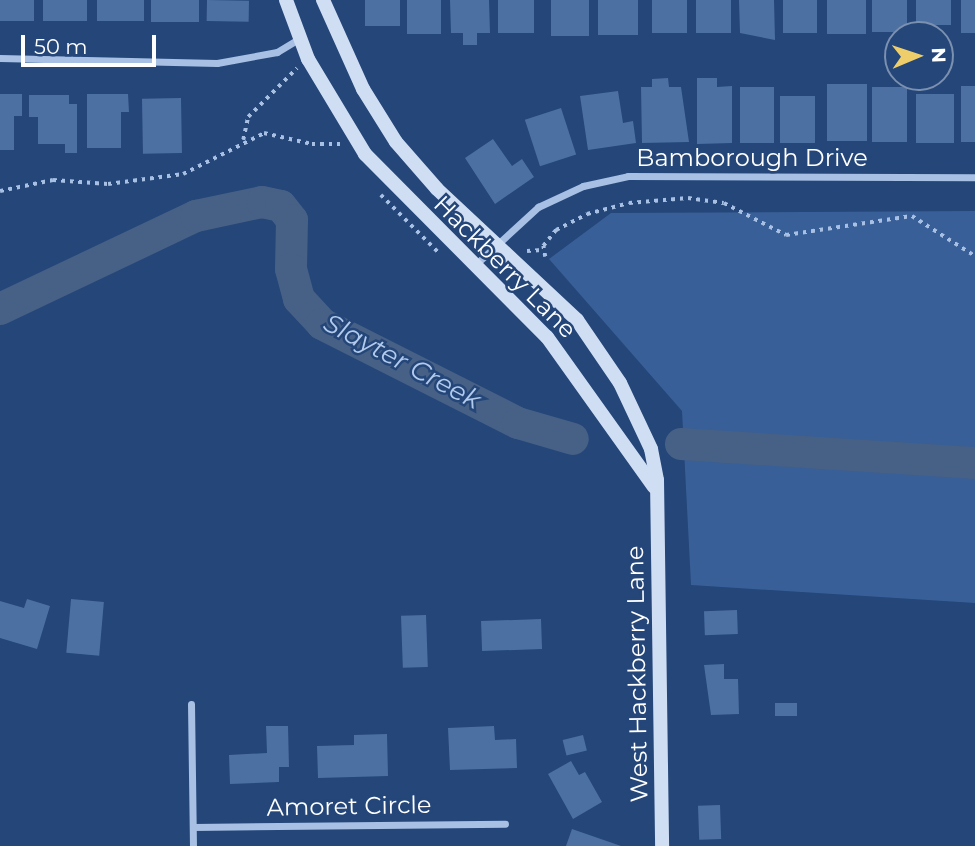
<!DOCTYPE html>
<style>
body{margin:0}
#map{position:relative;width:975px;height:846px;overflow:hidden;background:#244679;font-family:Montserrat,sans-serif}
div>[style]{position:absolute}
.green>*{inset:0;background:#385f97}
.river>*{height:32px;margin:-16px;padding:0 16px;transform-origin:16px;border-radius:16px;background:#476086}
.building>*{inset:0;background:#4d70a3;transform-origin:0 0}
.path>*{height:3.5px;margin-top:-1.75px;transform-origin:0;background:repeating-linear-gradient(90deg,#a7c0e4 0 3.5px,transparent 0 8.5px)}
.street>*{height:7px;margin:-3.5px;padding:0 3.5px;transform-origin:3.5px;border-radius:3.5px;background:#a7c0e4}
.secondary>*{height:14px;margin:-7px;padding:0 7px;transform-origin:7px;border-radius:7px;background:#d0def4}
span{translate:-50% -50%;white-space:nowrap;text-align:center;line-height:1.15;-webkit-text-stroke:5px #244679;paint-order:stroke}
.street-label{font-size:24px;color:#fff}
.water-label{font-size:26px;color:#b2caec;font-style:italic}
.north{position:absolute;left:884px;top:21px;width:70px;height:70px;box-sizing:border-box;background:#244679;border:2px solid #7c90af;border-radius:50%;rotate:88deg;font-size:19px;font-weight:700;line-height:28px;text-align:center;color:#fff}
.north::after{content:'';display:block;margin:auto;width:24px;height:32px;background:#eecd6b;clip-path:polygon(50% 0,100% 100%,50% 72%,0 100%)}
.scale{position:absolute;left:21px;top:35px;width:135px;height:32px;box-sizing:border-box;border:4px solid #fff;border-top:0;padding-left:9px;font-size:21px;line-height:24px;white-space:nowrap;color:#fff;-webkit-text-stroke:5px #244679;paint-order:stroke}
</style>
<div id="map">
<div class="green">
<div style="clip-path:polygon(975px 211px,975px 603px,691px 585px,682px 411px,549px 259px,611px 213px)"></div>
</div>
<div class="river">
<div style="left:0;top:309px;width:217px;rotate:-25.4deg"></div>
<div style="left:196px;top:216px;width:67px;rotate:-12deg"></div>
<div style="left:262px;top:202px;width:19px;rotate:12deg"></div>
<div style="left:281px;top:206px;width:18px;rotate:52deg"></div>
<div style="left:292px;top:220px;width:49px;rotate:91.2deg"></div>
<div style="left:291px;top:269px;width:31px;rotate:75deg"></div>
<div style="left:299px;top:299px;width:34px;rotate:47deg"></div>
<div style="left:322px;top:324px;width:220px;rotate:26.8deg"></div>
<div style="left:518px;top:423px;width:57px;rotate:16.2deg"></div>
<div style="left:681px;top:444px;width:295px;rotate:3.7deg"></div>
</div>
<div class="building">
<div style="left:0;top:0;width:34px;height:21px"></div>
<div style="left:43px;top:0;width:44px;height:21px"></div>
<div style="left:97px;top:0;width:47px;height:21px"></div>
<div style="left:151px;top:0;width:48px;height:22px"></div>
<div style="left:207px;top:0;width:42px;height:21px;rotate:1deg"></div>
<div style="left:365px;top:0;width:35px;height:26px"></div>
<div style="left:407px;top:0;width:34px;height:34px"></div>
<div style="clip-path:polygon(450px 0,489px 0,490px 33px,477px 33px,477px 45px,463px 45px,463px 33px,451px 33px)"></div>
<div style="left:498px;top:0;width:36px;height:33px"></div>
<div style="left:551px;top:0;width:38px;height:36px"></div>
<div style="left:598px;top:0;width:40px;height:35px"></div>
<div style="left:652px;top:0;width:35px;height:33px"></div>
<div style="left:696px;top:0;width:35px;height:33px"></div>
<div style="clip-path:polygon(739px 0,774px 0,775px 40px,740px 33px)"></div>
<div style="left:783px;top:0;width:34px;height:33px"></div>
<div style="left:827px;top:0;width:39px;height:34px"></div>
<div style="left:872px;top:0;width:35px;height:32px"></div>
<div style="left:916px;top:0;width:35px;height:25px"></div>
<div style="left:961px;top:0;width:14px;height:33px"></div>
<div style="clip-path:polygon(668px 78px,669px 87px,681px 87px,689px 142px,642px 143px,641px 87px,652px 87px,652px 79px)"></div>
<div style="clip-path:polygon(697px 78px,717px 78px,717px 87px,732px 86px,732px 143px,697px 144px)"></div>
<div style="left:867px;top:84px;width:57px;height:40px;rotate:90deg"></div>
<div style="left:961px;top:86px;width:14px;height:56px"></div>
<div style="left:740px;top:87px;width:34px;height:56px"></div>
<div style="left:872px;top:87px;width:35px;height:55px"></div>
<div style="clip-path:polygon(618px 91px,623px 123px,633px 121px,636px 143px,588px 150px,580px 96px)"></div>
<div style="clip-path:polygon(0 94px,22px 94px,22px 116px,14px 116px,14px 150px,0 150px)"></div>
<div style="clip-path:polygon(87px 94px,128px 94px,129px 112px,121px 112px,121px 148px,87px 148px)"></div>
<div style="left:916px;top:94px;width:38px;height:49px"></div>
<div style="clip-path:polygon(29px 95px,69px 95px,69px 104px,77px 104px,77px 153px,65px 153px,65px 144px,38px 144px,38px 117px,29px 117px)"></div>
<div style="left:780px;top:96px;width:35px;height:47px"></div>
<div style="left:181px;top:98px;width:55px;height:39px;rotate:89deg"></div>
<div style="left:561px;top:108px;width:49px;height:38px;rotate:72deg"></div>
<div style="clip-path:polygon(493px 139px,512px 166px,522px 159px,534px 177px,495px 204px,465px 158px)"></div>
<div style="clip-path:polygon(27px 599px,50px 606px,37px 649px,0 638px,0 601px,24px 608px)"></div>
<div style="left:71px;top:599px;width:33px;height:54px;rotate:5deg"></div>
<div style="left:737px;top:610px;width:24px;height:33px;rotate:88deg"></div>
<div style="left:426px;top:615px;width:52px;height:25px;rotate:88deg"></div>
<div style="left:541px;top:619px;width:30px;height:60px;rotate:88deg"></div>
<div style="clip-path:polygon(724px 664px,724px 679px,738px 679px,739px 714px,711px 715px,704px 665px)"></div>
<div style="left:775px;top:703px;width:22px;height:13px"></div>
<div style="clip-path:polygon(266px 726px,288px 726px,289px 767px,279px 767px,279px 782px,230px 784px,229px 755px,267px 753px)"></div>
<div style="clip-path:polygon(494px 726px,495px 740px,516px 739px,517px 768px,450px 770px,448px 728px)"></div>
<div style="clip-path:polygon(387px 734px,388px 776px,318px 778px,317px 746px,354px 745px,354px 735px)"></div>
<div style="left:583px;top:735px;width:16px;height:21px;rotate:76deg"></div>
<div style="clip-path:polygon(571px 761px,579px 775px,585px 772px,602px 802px,573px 819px,548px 774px)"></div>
<div style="left:720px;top:805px;width:34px;height:22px;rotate:88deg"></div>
<div style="clip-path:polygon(572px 829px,621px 846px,566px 846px)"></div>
</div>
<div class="path">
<div style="left:243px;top:140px;width:24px;rotate:-78deg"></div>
<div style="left:248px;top:117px;width:69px;rotate:-45deg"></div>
<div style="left:0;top:191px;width:54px;rotate:-11.7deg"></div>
<div style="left:53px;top:180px;width:55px;rotate:4.2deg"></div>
<div style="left:108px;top:184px;width:76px;rotate:-7.6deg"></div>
<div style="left:183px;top:174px;width:91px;rotate:-26.8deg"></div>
<div style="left:264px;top:133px;width:49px;rotate:12.9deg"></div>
<div style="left:312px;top:144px;width:28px"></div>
<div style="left:381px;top:195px;width:83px;rotate:45deg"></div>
<div style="left:527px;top:251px;width:15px;rotate:-4deg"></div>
<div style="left:545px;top:257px;width:11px;rotate:-100deg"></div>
<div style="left:543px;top:246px;width:21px;rotate:-51deg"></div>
<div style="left:556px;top:230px;width:35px;rotate:-27deg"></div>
<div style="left:587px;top:214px;width:43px;rotate:-14.7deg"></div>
<div style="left:629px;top:203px;width:59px;rotate:-4.8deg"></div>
<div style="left:688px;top:198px;width:36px;rotate:8deg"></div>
<div style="left:724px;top:203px;width:70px;rotate:27.3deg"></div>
<div style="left:786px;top:235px;width:127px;rotate:-8.6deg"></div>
<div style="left:912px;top:216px;width:75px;rotate:32.4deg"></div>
</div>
<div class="street">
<div style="left:0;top:58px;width:217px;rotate:1.3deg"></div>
<div style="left:217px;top:63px;width:61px;rotate:-10.4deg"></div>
<div style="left:277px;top:52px;width:27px;rotate:-31deg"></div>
<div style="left:475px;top:265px;width:86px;rotate:-42.6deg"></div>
<div style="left:538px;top:207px;width:50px;rotate:-25deg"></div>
<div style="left:583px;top:186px;width:46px;rotate:-12.5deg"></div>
<div style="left:628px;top:176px;width:347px;rotate:0.2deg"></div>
<div style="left:191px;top:704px;width:142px;rotate:89.2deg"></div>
<div style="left:193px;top:827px;width:312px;rotate:-0.6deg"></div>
</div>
<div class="secondary">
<div style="left:286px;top:0;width:63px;rotate:69.6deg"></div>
<div style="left:308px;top:59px;width:111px;rotate:59deg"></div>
<div style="left:365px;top:154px;width:258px;rotate:45.2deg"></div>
<div style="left:547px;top:337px;width:184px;rotate:54.5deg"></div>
<div style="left:323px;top:0;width:98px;rotate:65.8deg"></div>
<div style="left:363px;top:89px;width:62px;rotate:58.1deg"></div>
<div style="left:396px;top:142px;width:62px;rotate:48.9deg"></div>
<div style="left:437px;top:189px;width:192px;rotate:43.1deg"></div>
<div style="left:577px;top:320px;width:76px;rotate:55.7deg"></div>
<div style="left:620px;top:383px;width:73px;rotate:64.8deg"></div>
<div style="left:651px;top:449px;width:32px;rotate:79deg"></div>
<div style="left:657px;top:480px;width:366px;rotate:89.2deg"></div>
</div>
<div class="street-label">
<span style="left:752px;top:158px">Bamborough Drive</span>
<span style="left:505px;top:267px;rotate:45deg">Hackberry Lane</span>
<span style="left:637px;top:674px;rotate:-91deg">West Hackberry Lane</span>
<span style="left:349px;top:806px;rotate:-1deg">Amoret Circle</span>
</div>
<div class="water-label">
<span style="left:402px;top:362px;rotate:28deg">Slayter Creek</span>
</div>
<div class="north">N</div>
<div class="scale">50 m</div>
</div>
